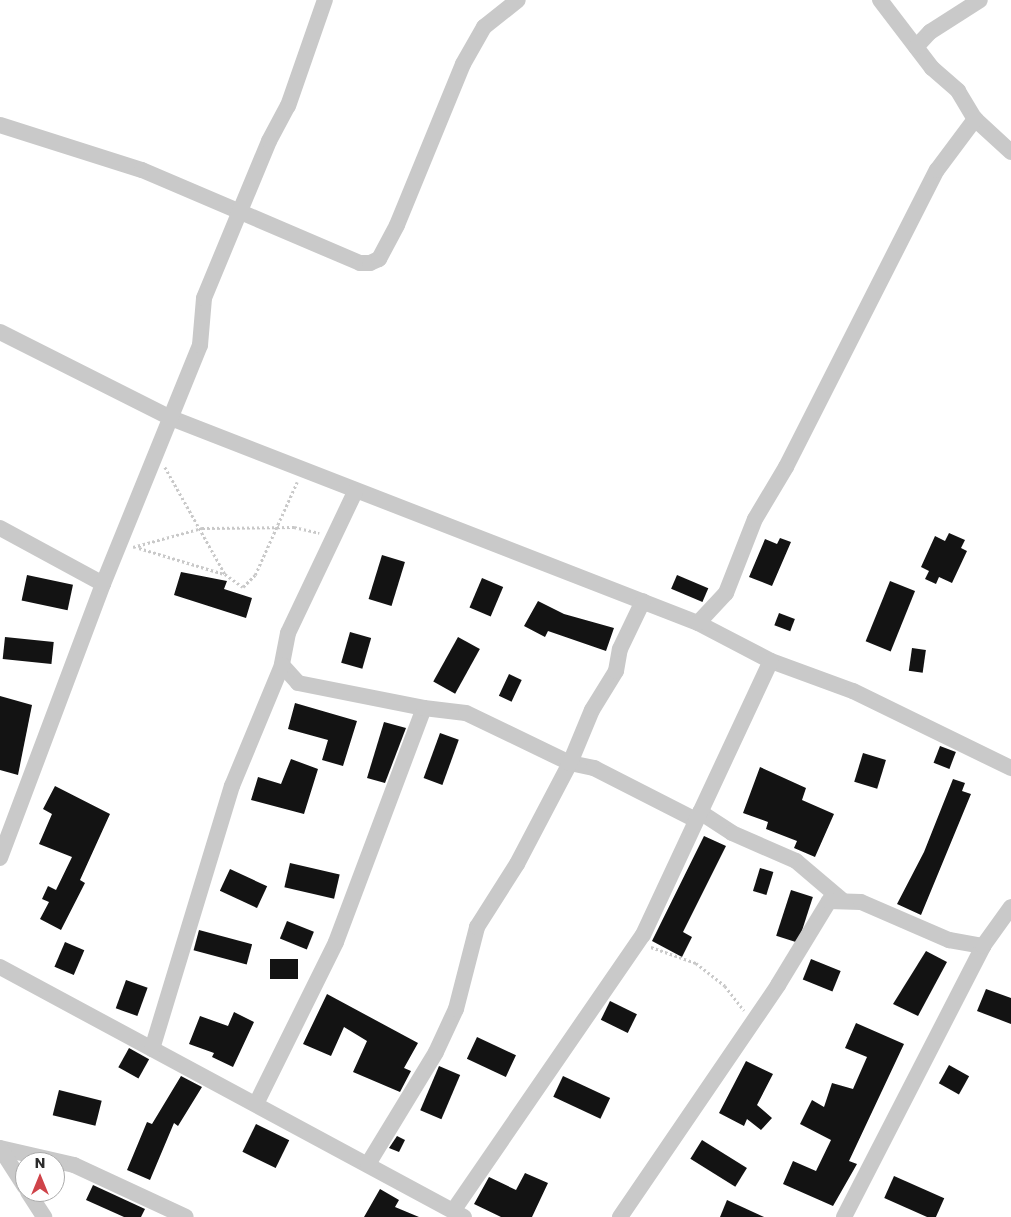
<!DOCTYPE html>
<style>
body{margin:0}
#map{position:relative;width:1011px;height:1217px;overflow:hidden;background:#fff;font-family:Poppins,sans-serif}
div>[style]{position:absolute}
.building>*{inset:0;background:#131313;transform-origin:0 0}
.path>*{height:2.5px;margin-top:-1.25px;transform-origin:0;background:repeating-linear-gradient(90deg,#c9c9c9 0 2.5px,transparent 0 5px)}
.minor>*{height:16px;margin:-8px;padding:0 8px;transform-origin:8px;border-radius:8px;background:#c9c9c9}
span{translate:-50% -50%;white-space:nowrap;text-align:center;line-height:1.15;-webkit-text-stroke:5px #fff;paint-order:stroke}
.north{position:absolute;left:15px;top:1152px;width:50px;height:50px;box-sizing:border-box;background:#fff;border:1px solid #ababab;border-radius:50%;rotate:0deg;font-size:14px;font-weight:700;line-height:20px;text-align:center;color:#2c2c2c}
.north::after{content:'';display:block;margin:auto;width:18px;height:22px;background:#cf4349;clip-path:polygon(50% 0,100% 100%,50% 72%,0 100%)}
</style>
<div id="map">
<div class="building">
<div style="clip-path:polygon(949px 533px,965px 540px,961px 548px,967px 551px,952px 583px,939px 577px,936px 584px,925px 579px,929px 571px,921px 567px,935px 536px,945px 541px)"></div>
<div style="clip-path:polygon(780px 538px,791px 542px,772px 586px,749px 577px,765px 539px,777px 544px)"></div>
<div style="left:382px;top:555px;width:24px;height:46px;rotate:17deg"></div>
<div style="clip-path:polygon(181px 572px,227px 581px,224px 589px,252px 598px,246px 618px,174px 595px)"></div>
<div style="left:27px;top:575px;width:47px;height:26px;rotate:12deg"></div>
<div style="left:677px;top:575px;width:34px;height:15px;rotate:23deg"></div>
<div style="left:482px;top:578px;width:23px;height:32px;rotate:23deg"></div>
<div style="left:890px;top:581px;width:27px;height:65px;rotate:22deg"></div>
<div style="clip-path:polygon(538px 601px,564px 614px,614px 628px,606px 651px,548px 631px,545px 637px,524px 626px)"></div>
<div style="left:779px;top:613px;width:17px;height:13px;rotate:21deg"></div>
<div style="left:350px;top:632px;width:22px;height:32px;rotate:16deg"></div>
<div style="left:5px;top:637px;width:49px;height:22px;rotate:6deg"></div>
<div style="left:458px;top:637px;width:25px;height:51px;rotate:29deg"></div>
<div style="left:912px;top:648px;width:14px;height:23px;rotate:8deg"></div>
<div style="left:509px;top:674px;width:14px;height:24px;rotate:25deg"></div>
<div style="clip-path:polygon(0 696px,32px 705px,18px 775px,0 770px)"></div>
<div style="clip-path:polygon(295px 703px,357px 721px,343px 766px,322px 760px,328px 740px,288px 729px)"></div>
<div style="clip-path:polygon(384px 722px,406px 728px,385px 783px,367px 778px)"></div>
<div style="left:440px;top:733px;width:20px;height:48px;rotate:20deg"></div>
<div style="left:940px;top:746px;width:17px;height:18px;rotate:21deg"></div>
<div style="left:863px;top:753px;width:24px;height:30px;rotate:17deg"></div>
<div style="clip-path:polygon(291px 759px,318px 769px,304px 814px,251px 800px,258px 777px,281px 784px)"></div>
<div style="clip-path:polygon(760px 767px,806px 788px,802px 800px,834px 814px,815px 857px,794px 848px,797px 841px,766px 829px,768px 822px,743px 813px)"></div>
<div style="clip-path:polygon(953px 779px,965px 783px,962px 791px,971px 794px,921px 915px,897px 904px,924px 852px)"></div>
<div style="clip-path:polygon(55px 786px,110px 814px,80px 880px,85px 883px,61px 930px,40px 919px,49px 902px,42px 899px,48px 886px,56px 890px,72px 857px,39px 844px,52px 814px,43px 809px)"></div>
<div style="clip-path:polygon(704px 836px,726px 846px,683px 932px,692px 937px,682px 957px,652px 941px)"></div>
<div style="left:290px;top:863px;width:51px;height:25px;rotate:13deg"></div>
<div style="left:760px;top:868px;width:14px;height:24px;rotate:17deg"></div>
<div style="left:230px;top:869px;width:41px;height:24px;rotate:25deg"></div>
<div style="left:791px;top:890px;width:23px;height:48px;rotate:18deg"></div>
<div style="left:287px;top:921px;width:29px;height:19px;rotate:22deg"></div>
<div style="left:199px;top:930px;width:55px;height:21px;rotate:15deg"></div>
<div style="left:65px;top:942px;width:21px;height:27px;rotate:23deg"></div>
<div style="clip-path:polygon(926px 951px,947px 962px,918px 1016px,893px 1004px)"></div>
<div style="left:270px;top:959px;width:28px;height:20px"></div>
<div style="left:811px;top:959px;width:32px;height:22px;rotate:22deg"></div>
<div style="left:126px;top:980px;width:23px;height:30px;rotate:20deg"></div>
<div style="clip-path:polygon(986px 989px,1011px 998px,1011px 1024px,977px 1011px)"></div>
<div style="clip-path:polygon(327px 994px,418px 1043px,404px 1068px,411px 1071px,400px 1092px,353px 1072px,367px 1041px,344px 1027px,331px 1056px,303px 1044px)"></div>
<div style="left:610px;top:1001px;width:30px;height:21px;rotate:26deg"></div>
<div style="clip-path:polygon(234px 1012px,254px 1022px,233px 1067px,212px 1057px,214px 1053px,189px 1044px,200px 1016px,228px 1026px)"></div>
<div style="clip-path:polygon(856px 1023px,904px 1044px,849px 1161px,857px 1164px,833px 1206px,783px 1184px,793px 1161px,816px 1171px,831px 1140px,800px 1124px,812px 1100px,824px 1107px,832px 1083px,853px 1089px,867px 1057px,845px 1048px)"></div>
<div style="left:477px;top:1037px;width:43px;height:24px;rotate:25deg"></div>
<div style="left:129px;top:1048px;width:23px;height:22px;rotate:29deg"></div>
<div style="clip-path:polygon(746px 1061px,773px 1074px,757px 1105px,772px 1118px,761px 1130px,747px 1119px,744px 1126px,719px 1113px)"></div>
<div style="left:949px;top:1065px;width:23px;height:21px;rotate:29deg"></div>
<div style="left:439px;top:1066px;width:23px;height:48px;rotate:23deg"></div>
<div style="clip-path:polygon(181px 1076px,202px 1087px,178px 1126px,174px 1123px,150px 1180px,127px 1170px,147px 1122px,152px 1124px)"></div>
<div style="left:563px;top:1076px;width:52px;height:23px;rotate:25deg"></div>
<div style="left:59px;top:1090px;width:44px;height:26px;rotate:14deg"></div>
<div style="left:256px;top:1124px;width:37px;height:31px;rotate:26deg"></div>
<div style="clip-path:polygon(397px 1136px,405px 1140px,399px 1152px,389px 1148px)"></div>
<div style="left:702px;top:1140px;width:53px;height:22px;rotate:32deg"></div>
<div style="clip-path:polygon(525px 1173px,548px 1183px,532px 1217px,501px 1217px,474px 1204px,489px 1177px,516px 1190px)"></div>
<div style="left:894px;top:1176px;width:55px;height:24px;rotate:24deg"></div>
<div style="clip-path:polygon(93px 1185px,145px 1209px,141px 1217px,124px 1217px,86px 1200px)"></div>
<div style="clip-path:polygon(380px 1189px,399px 1200px,395px 1207px,419px 1217px,364px 1217px)"></div>
<div style="clip-path:polygon(727px 1200px,764px 1217px,720px 1217px)"></div>
</div>
<div class="path">
<div style="left:165px;top:467px;width:123px;rotate:60.7deg"></div>
<div style="left:225px;top:574px;width:22px;rotate:36deg"></div>
<div style="left:243px;top:587px;width:17px;rotate:-45deg"></div>
<div style="left:255px;top:575px;width:102px;rotate:-65.7deg"></div>
<div style="left:133px;top:547px;width:72px;rotate:-15.4deg"></div>
<div style="left:202px;top:528px;width:92px;rotate:-0.6deg"></div>
<div style="left:294px;top:527px;width:26px;rotate:13deg"></div>
<div style="left:139px;top:548px;width:89px;rotate:17deg"></div>
<div style="left:651px;top:947px;width:48px;rotate:19.6deg"></div>
<div style="left:696px;top:963px;width:37px;rotate:38deg"></div>
<div style="left:725px;top:986px;width:31px;rotate:52deg"></div>
</div>
<div class="minor">
<div style="left:880px;top:0;width:86px;rotate:52.6deg"></div>
<div style="left:932px;top:68px;width:35px;rotate:41deg"></div>
<div style="left:958px;top:91px;width:33px;rotate:59deg"></div>
<div style="left:975px;top:119px;width:49px;rotate:42.5deg"></div>
<div style="left:916px;top:47px;width:21px;rotate:-47deg"></div>
<div style="left:930px;top:32px;width:59px;rotate:-32.6deg"></div>
<div style="left:0;top:125px;width:149px;rotate:17.6deg"></div>
<div style="left:142px;top:170px;width:237px;rotate:23.1deg"></div>
<div style="left:360px;top:263px;width:10px"></div>
<div style="left:370px;top:263px;width:10px;rotate:-24deg"></div>
<div style="left:379px;top:259px;width:38px;rotate:-62deg"></div>
<div style="left:397px;top:225px;width:174px;rotate:-67.7deg"></div>
<div style="left:463px;top:64px;width:43px;rotate:-60.4deg"></div>
<div style="left:484px;top:27px;width:43px;rotate:-38.5deg"></div>
<div style="left:0;top:332px;width:191px;rotate:26.7deg"></div>
<div style="left:171px;top:418px;width:565px;rotate:21.26deg"></div>
<div style="left:698px;top:623px;width:82px;rotate:27.5deg"></div>
<div style="left:771px;top:661px;width:87px;rotate:20.1deg"></div>
<div style="left:853px;top:691px;width:176px;rotate:26deg"></div>
<div style="left:355px;top:492px;width:156px;rotate:115.4deg"></div>
<div style="left:288px;top:633px;width:33px;rotate:101deg"></div>
<div style="left:282px;top:665px;width:24px;rotate:48deg"></div>
<div style="left:298px;top:683px;width:128px;rotate:11.2deg"></div>
<div style="left:0;top:528px;width:117px;rotate:28.5deg"></div>
<div style="left:698px;top:623px;width:41px;rotate:-47deg"></div>
<div style="left:726px;top:593px;width:79px;rotate:-68.6deg"></div>
<div style="left:755px;top:519px;width:61px;rotate:-59.2deg"></div>
<div style="left:786px;top:467px;width:333px;rotate:-63.1deg"></div>
<div style="left:937px;top:170px;width:64px;rotate:-53.3deg"></div>
<div style="left:700px;top:812px;width:38px;rotate:33deg"></div>
<div style="left:732px;top:833px;width:70px;rotate:23.6deg"></div>
<div style="left:796px;top:861px;width:60px;rotate:40.3deg"></div>
<div style="left:0;top:858px;width:293px;rotate:-69.4deg"></div>
<div style="left:103px;top:584px;width:258px;rotate:-67.9deg"></div>
<div style="left:200px;top:345px;width:47px;rotate:-85.1deg"></div>
<div style="left:204px;top:298px;width:170px;rotate:-67.5deg"></div>
<div style="left:269px;top:141px;width:40px;rotate:-62deg"></div>
<div style="left:288px;top:106px;width:112px;rotate:-70.8deg"></div>
<div style="left:0;top:967px;width:527px;rotate:28.32deg"></div>
<div style="left:152px;top:1049px;width:275px;rotate:-73.1deg"></div>
<div style="left:232px;top:786px;width:131px;rotate:-67.5deg"></div>
<div style="left:257px;top:1102px;width:178px;rotate:-63.7deg"></div>
<div style="left:336px;top:942px;width:250px;rotate:-69.4deg"></div>
<div style="left:424px;top:708px;width:42px;rotate:6.8deg"></div>
<div style="left:466px;top:713px;width:115px;rotate:25.7deg"></div>
<div style="left:570px;top:763px;width:25px;rotate:12deg"></div>
<div style="left:594px;top:768px;width:114px;rotate:27deg"></div>
<div style="left:0;top:1148px;width:76px;rotate:12.9deg"></div>
<div style="left:74px;top:1165px;width:123px;rotate:24.9deg"></div>
<div style="left:0;top:1148px;width:46px;rotate:57.3deg"></div>
<div style="left:368px;top:1164px;width:131px;rotate:-58.7deg"></div>
<div style="left:436px;top:1052px;width:47px;rotate:-65.1deg"></div>
<div style="left:456px;top:1009px;width:85px;rotate:-75.6deg"></div>
<div style="left:477px;top:927px;width:75px;rotate:-57.6deg"></div>
<div style="left:517px;top:864px;width:114px;rotate:-62.3deg"></div>
<div style="left:570px;top:763px;width:57px;rotate:-67.5deg"></div>
<div style="left:592px;top:710px;width:46px;rotate:-58.4deg"></div>
<div style="left:616px;top:671px;width:22px;rotate:-80deg"></div>
<div style="left:620px;top:649px;width:53px;rotate:-64.4deg"></div>
<div style="left:28px;top:1192px;width:30px;rotate:57deg"></div>
<div style="left:453px;top:1211px;width:335px;rotate:-55.5deg"></div>
<div style="left:643px;top:935px;width:302px;rotate:-65deg"></div>
<div style="left:620px;top:1217px;width:281px;rotate:-55.7deg"></div>
<div style="left:778px;top:985px;width:98px;rotate:-58.7deg"></div>
<div style="left:829px;top:901px;width:32px;rotate:2deg"></div>
<div style="left:861px;top:902px;width:96px;rotate:23.4deg"></div>
<div style="left:949px;top:940px;width:35px;rotate:10deg"></div>
<div style="left:844px;top:1217px;width:305px;rotate:-62.8deg"></div>
<div style="left:983px;top:946px;width:48px;rotate:-54.3deg"></div>
</div>
<div class="north">N</div>
</div>
